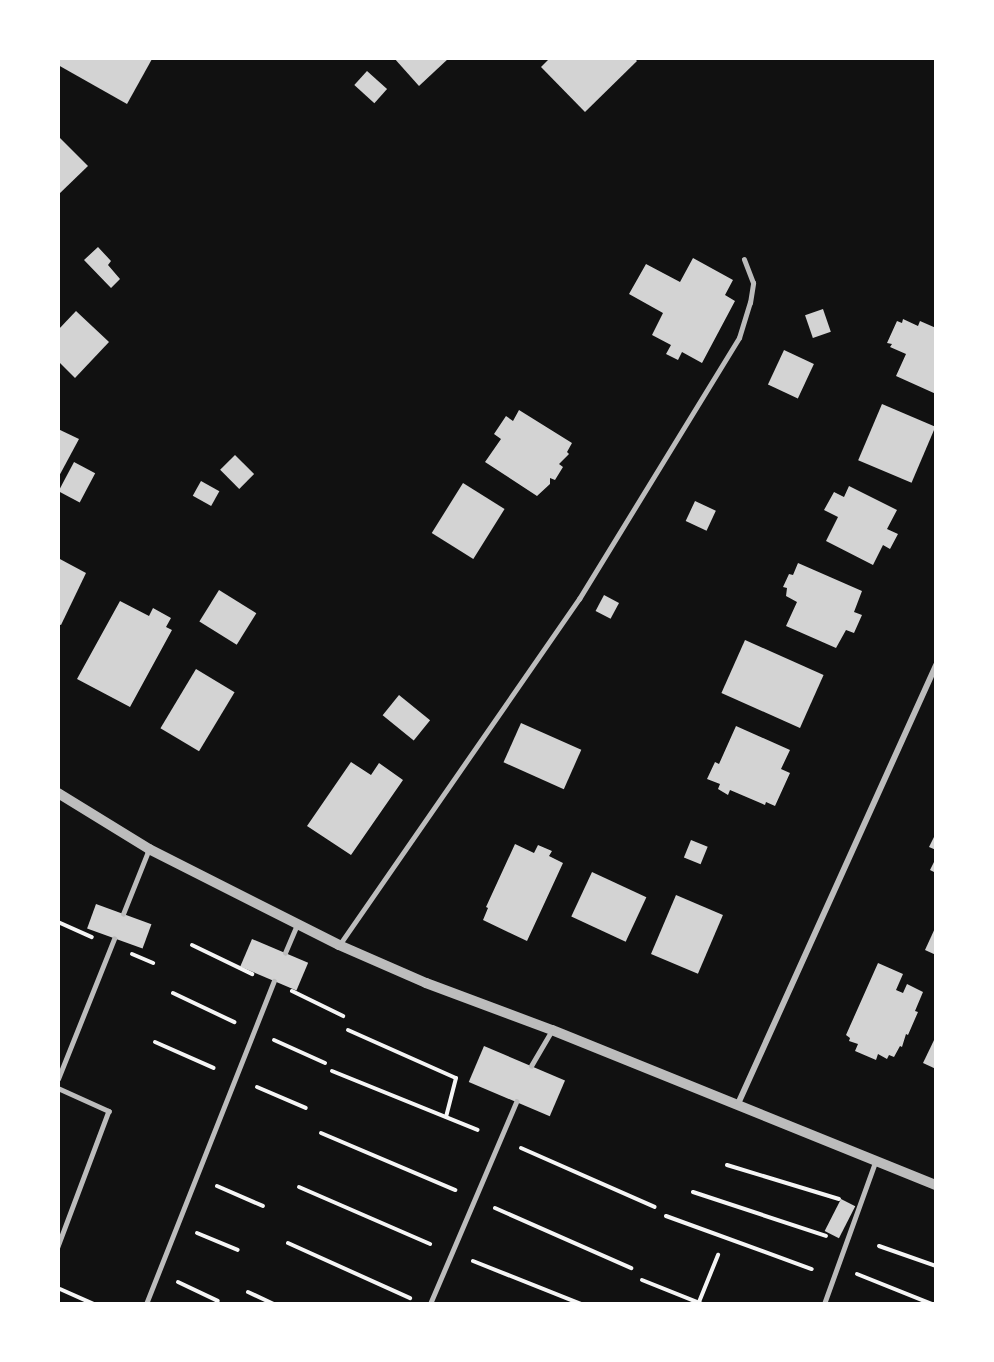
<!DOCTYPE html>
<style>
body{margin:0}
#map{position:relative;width:994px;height:1362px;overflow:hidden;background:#111;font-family:"Archivo Narrow",sans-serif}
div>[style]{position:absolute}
.building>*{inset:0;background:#d3d3d3;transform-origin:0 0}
.path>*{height:4px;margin:-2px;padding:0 2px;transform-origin:2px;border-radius:2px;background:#f5f5f5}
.service>*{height:4.5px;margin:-2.25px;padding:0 2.25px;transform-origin:2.25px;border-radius:2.25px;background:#bcbcbc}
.minor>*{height:6px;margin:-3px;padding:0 3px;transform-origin:3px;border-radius:3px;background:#bcbcbc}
.tertiary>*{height:10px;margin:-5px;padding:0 5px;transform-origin:5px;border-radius:5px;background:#bcbcbc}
span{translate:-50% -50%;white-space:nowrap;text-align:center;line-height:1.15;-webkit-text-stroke:5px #fff;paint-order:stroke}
.frame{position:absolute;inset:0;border:60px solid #fff;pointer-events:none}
</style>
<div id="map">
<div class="building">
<div style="clip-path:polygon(58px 58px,150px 58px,152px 59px,127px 104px,58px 65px)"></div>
<div style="clip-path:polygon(394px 58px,449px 58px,419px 86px)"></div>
<div style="clip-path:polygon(550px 58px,634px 58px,637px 61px,585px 112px,541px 67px)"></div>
<div style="left:367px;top:71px;width:27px;height:19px;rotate:42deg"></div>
<div style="clip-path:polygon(58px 136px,88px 166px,58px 195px)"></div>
<div style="clip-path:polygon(98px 247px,111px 261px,108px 265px,120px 279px,111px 288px,84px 260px)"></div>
<div style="clip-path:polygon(693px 258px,733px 280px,725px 295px,735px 301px,702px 363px,682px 352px,678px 360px,666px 354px,671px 345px,652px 335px,663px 313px,629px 294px,646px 264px,680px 282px)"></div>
<div style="left:823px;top:309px;width:24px;height:19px;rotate:71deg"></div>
<div style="clip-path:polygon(76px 311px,109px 342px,75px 378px,58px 361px,58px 330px)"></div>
<div style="clip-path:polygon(903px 319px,918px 326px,920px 321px,936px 328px,936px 394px,896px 376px,906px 354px,890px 347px,892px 344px,887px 343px,897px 321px,902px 323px)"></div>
<div style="left:784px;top:350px;width:33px;height:38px;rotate:25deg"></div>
<div style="left:882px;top:404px;width:58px;height:61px;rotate:23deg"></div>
<div style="clip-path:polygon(519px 410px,572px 443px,567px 452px,569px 454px,559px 464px,563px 467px,555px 480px,550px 478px,550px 484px,537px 496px,485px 462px,501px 439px,494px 434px,506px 416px,513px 421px)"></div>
<div style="clip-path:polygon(58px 429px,79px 439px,58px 478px)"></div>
<div style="left:235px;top:455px;width:27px;height:21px;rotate:45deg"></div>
<div style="left:74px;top:462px;width:24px;height:33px;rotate:28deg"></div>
<div style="left:201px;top:481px;width:21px;height:17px;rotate:29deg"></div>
<div style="left:463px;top:483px;width:49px;height:59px;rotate:32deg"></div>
<div style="clip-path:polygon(849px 486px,897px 510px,887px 529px,898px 534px,890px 549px,883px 545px,873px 565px,826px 541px,838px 517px,824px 510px,834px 492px,844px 497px)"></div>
<div style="left:695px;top:501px;width:23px;height:22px;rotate:25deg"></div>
<div style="clip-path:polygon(58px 558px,86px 573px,61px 625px,58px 624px)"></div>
<div style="clip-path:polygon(798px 563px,862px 591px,854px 612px,862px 615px,854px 633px,846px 630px,836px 648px,786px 626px,797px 602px,786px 596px,787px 588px,783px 587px,789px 574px,793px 575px)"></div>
<div style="left:219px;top:590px;width:44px;height:37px;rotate:32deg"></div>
<div style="left:604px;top:595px;width:17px;height:18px;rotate:28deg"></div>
<div style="clip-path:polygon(120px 601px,149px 616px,153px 608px,171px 618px,166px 627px,172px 630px,130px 707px,77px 679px)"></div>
<div style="left:745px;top:640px;width:86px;height:58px;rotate:24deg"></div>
<div style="left:196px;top:669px;width:45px;height:69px;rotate:31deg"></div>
<div style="left:399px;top:695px;width:40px;height:26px;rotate:39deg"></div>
<div style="left:521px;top:723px;width:66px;height:43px;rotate:24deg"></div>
<div style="clip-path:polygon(736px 726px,790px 750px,781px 769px,790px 773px,775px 806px,766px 802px,765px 805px,730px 790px,728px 795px,718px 789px,720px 784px,707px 779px,715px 762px,719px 764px)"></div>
<div style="clip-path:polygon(351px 762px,371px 775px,379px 763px,403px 780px,351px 855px,307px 826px)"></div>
<div style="clip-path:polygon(936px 833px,936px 850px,929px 847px)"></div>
<div style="left:691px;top:840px;width:18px;height:19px;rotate:22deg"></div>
<div style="clip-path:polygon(515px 844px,534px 853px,538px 845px,552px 851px,549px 856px,563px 863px,527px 941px,483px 920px,488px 908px,486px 907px)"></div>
<div style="clip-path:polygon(936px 858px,936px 873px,930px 870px)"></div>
<div style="left:592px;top:872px;width:60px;height:49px;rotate:25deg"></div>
<div style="left:676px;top:895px;width:51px;height:64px;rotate:23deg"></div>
<div style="left:96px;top:904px;width:59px;height:26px;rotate:20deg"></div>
<div style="clip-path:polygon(936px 926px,936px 955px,925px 950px)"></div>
<div style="left:252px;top:939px;width:61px;height:30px;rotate:23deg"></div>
<div style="clip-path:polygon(878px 963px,903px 974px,896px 990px,903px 993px,907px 984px,923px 992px,915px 1011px,918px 1012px,908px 1035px,906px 1034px,902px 1047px,900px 1046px,894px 1057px,889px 1055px,887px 1059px,878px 1054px,876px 1060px,855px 1051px,858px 1044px,849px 1041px,850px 1038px,846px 1035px)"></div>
<div style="clip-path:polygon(936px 1036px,936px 1069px,923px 1063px)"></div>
<div style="left:484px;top:1046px;width:88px;height:39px;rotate:23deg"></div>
<div style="left:841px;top:1199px;width:16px;height:36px;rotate:27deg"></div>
</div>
<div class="path">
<div style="left:58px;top:922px;width:37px;rotate:24deg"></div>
<div style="left:192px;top:945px;width:67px;rotate:25.8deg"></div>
<div style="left:132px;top:954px;width:23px;rotate:23deg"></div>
<div style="left:292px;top:991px;width:57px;rotate:26.1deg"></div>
<div style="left:173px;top:993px;width:68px;rotate:25.4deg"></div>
<div style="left:348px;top:1030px;width:118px;rotate:24deg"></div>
<div style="left:456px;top:1078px;width:40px;rotate:104.4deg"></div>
<div style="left:274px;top:1040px;width:56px;rotate:24.3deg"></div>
<div style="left:155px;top:1042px;width:64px;rotate:23.8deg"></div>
<div style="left:332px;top:1071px;width:157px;rotate:22deg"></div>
<div style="left:257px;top:1087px;width:53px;rotate:23.2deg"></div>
<div style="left:321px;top:1133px;width:146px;rotate:23deg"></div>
<div style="left:521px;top:1148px;width:146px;rotate:23.8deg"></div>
<div style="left:727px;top:1165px;width:117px;rotate:16.9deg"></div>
<div style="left:217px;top:1186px;width:50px;rotate:23.5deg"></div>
<div style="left:299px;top:1187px;width:143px;rotate:23.5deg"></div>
<div style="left:693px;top:1192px;width:140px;rotate:18.3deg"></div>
<div style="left:495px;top:1208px;width:149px;rotate:23.8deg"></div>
<div style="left:666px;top:1216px;width:155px;rotate:20deg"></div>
<div style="left:197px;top:1233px;width:44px;rotate:22.5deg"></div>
<div style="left:288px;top:1243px;width:134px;rotate:24.3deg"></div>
<div style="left:879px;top:1246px;width:60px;rotate:19.3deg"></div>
<div style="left:473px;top:1261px;width:116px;rotate:21.7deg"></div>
<div style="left:857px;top:1274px;width:81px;rotate:21.8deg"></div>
<div style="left:642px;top:1280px;width:65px;rotate:21.8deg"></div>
<div style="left:178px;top:1282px;width:44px;rotate:25.4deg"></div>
<div style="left:60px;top:1289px;width:36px;rotate:24deg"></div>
<div style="left:248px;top:1292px;width:29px;rotate:25deg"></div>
<div style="left:699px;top:1302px;width:51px;rotate:-68deg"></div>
</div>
<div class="service">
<div style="left:123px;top:914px;width:70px;rotate:-68.2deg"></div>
<div style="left:340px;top:944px;width:420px;rotate:-55.3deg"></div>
<div style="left:579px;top:599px;width:306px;rotate:-58.5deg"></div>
<div style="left:739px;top:338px;width:37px;rotate:-73deg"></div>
<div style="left:750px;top:303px;width:20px;rotate:-81deg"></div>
<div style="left:753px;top:283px;width:25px;rotate:-111deg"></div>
<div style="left:285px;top:953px;width:30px;rotate:-67deg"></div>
<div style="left:531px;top:1066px;width:42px;rotate:-59.7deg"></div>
<div style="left:58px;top:1079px;width:151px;rotate:-68.2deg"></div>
<div style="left:58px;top:1088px;width:56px;rotate:24.3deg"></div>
<div style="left:109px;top:1111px;width:145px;rotate:110.6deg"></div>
<div style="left:146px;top:1304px;width:347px;rotate:-68.4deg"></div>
<div style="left:430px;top:1304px;width:220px;rotate:-66.9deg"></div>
<div style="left:824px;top:1304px;width:151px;rotate:-70.2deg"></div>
</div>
<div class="minor">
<div style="left:737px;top:1106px;width:484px;rotate:-65.7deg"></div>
</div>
<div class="tertiary">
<div style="left:58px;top:793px;width:107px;rotate:31.6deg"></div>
<div style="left:149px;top:849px;width:213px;rotate:26.8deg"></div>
<div style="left:339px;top:945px;width:95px;rotate:23.6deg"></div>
<div style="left:426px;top:983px;width:134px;rotate:20.5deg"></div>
<div style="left:552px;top:1030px;width:414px;rotate:22deg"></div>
</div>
<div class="frame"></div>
</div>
